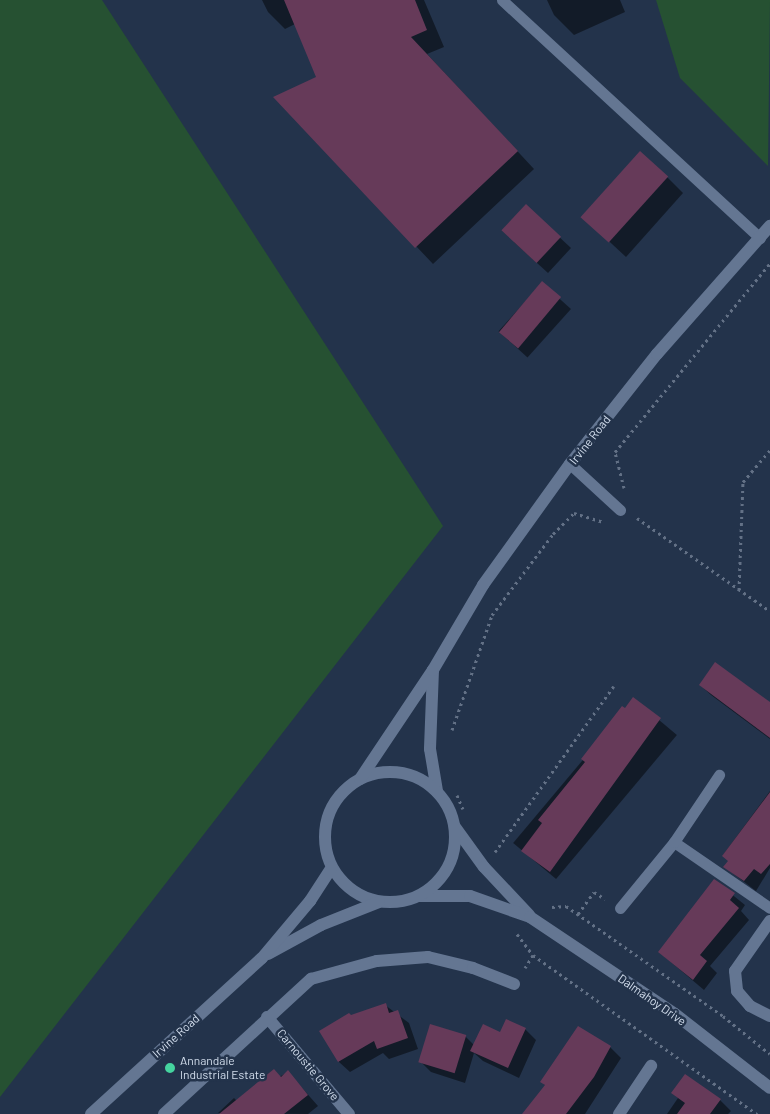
<!DOCTYPE html>
<style>
body{margin:0}
#map{position:relative;width:770px;height:1114px;overflow:hidden;background:#23334b;font-family:Barlow,sans-serif}
div>[style]{position:absolute}
.green>*{inset:0;background:#265132}
.shadow>*{inset:0;background:#0007;transform-origin:0 0}
.building>*{inset:0;background:#663a59;transform-origin:0 0}
.path>*{height:3px;margin-top:-1.5px;transform-origin:0;background:repeating-linear-gradient(90deg,#637186 0 2.5px,transparent 0 6.5px)}
.service>*{height:11px;margin:-5.5px;padding:0 5.5px;transform-origin:5.5px;border-radius:5.5px;background:#647692}
.minor>*{height:12px;margin:-6px;padding:0 6px;transform-origin:6px;border-radius:6px;background:#647692}
.tertiary>*{height:12px;margin:-6px;padding:0 6px;transform-origin:6px;border-radius:6px;background:#647692}
.secondary>*{height:12px;margin:-6px;padding:0 6px;transform-origin:6px;border-radius:6px;background:#647692}
.secondary>.ring{margin:-6px;padding:0;box-sizing:content-box;background:none;border:12px solid #647692;border-radius:50%}
.dots>*{width:14px;height:14px;translate:-50% -50%;box-sizing:border-box;border:2px solid #23334b;border-radius:50%}
span{translate:-50% -50%;white-space:nowrap;text-align:center;line-height:1.15;-webkit-text-stroke:5px #23334b;paint-order:stroke}
.street-label{font-size:12px;color:#d2ddec}
.poi-label{font-size:12px;color:#d2ddec}
.left{translate:0 -50%;text-align:left}
</style>
<div id="map">
<div class="green">
<div style="clip-path:polygon(0 0,102px 0,443px 526px,0 1097px)"></div>
<div style="clip-path:polygon(656px 0,770px 0,768px 166px,680px 78px)"></div>
</div>
<div class="shadow">
<div style="clip-path:polygon(262px 0,424px 0,444px 47px,427px 54px,534px 169px,433px 264px,275px 97px,318px 78px,295px 24px,285px 29px,268px 12px)"></div>
<div style="clip-path:polygon(547px 0,620px 0,625px 12px,574px 35px,554px 15px)"></div>
<div style="clip-path:polygon(667px 177px,683px 193px,626px 257px,584px 218px)"></div>
<div style="clip-path:polygon(526px 206px,571px 248px,548px 273px,514px 242px)"></div>
<div style="left:542px;top:283px;width:39px;height:65px;rotate:42deg"></div>
<div style="clip-path:polygon(700px 685px,770px 704px,770px 739px,711px 695px)"></div>
<div style="left:634px;top:699px;width:56px;height:188px;rotate:40deg"></div>
<div style="clip-path:polygon(770px 791px,770px 868px,756px 891px,725px 867px,729px 861px,723px 855px)"></div>
<div style="clip-path:polygon(714px 880px,745px 905px,741px 911px,749px 920px,710px 966px,717px 973px,704px 990px,659px 952px)"></div>
<div style="clip-path:polygon(385px 1005px,409px 1023px,418px 1049px,389px 1059px,383px 1053px,350px 1072px,339px 1062px,321px 1031px)"></div>
<div style="clip-path:polygon(507px 1021px,525px 1029px,536px 1040px,519px 1078px,483px 1061px,474px 1053px,465px 1083px,431px 1072px,420px 1061px,465px 1036px,474px 1045px,501px 1033px)"></div>
<div style="clip-path:polygon(610px 1047px,621px 1058px,585px 1114px,525px 1114px,546px 1086px,542px 1082px)"></div>
<div style="clip-path:polygon(288px 1072px,318px 1106px,308px 1114px,218px 1113px,234px 1098px,237px 1101px)"></div>
<div style="clip-path:polygon(672px 1093px,720px 1100px,731px 1111px,728px 1114px,667px 1114px,678px 1098px)"></div>
</div>
<div class="building">
<div style="clip-path:polygon(284px 0,415px 0,427px 30px,411px 37px,518px 151px,415px 248px,273px 97px,316px 77px)"></div>
<div style="left:640px;top:151px;width:38px;height:89px;rotate:42deg"></div>
<div style="left:526px;top:204px;width:48px;height:36px;rotate:43deg"></div>
<div style="left:542px;top:281px;width:25px;height:67px;rotate:40deg"></div>
<div style="clip-path:polygon(715px 662px,770px 702px,770px 738px,699px 685px)"></div>
<div style="clip-path:polygon(633px 697px,661px 718px,550px 872px,521px 851px,542px 823px,538px 820px,585px 762px,581px 759px,622px 706px,625px 708px)"></div>
<div style="clip-path:polygon(770px 792px,770px 864px,761px 874px,754px 869px,744px 881px,723px 867px,728px 861px,722px 856px)"></div>
<div style="clip-path:polygon(714px 879px,735px 893px,730px 900px,739px 908px,700px 955px,707px 961px,693px 980px,658px 952px)"></div>
<div style="clip-path:polygon(386px 1003px,389px 1013px,398px 1010px,408px 1038px,377px 1049px,374px 1041px,338px 1062px,319px 1031px,349px 1013px,351px 1015px)"></div>
<div style="clip-path:polygon(506px 1019px,526px 1028px,508px 1068px,470px 1051px,483px 1024px,500px 1032px)"></div>
<div style="left:430px;top:1024px;width:38px;height:40px;rotate:17deg"></div>
<div style="clip-path:polygon(578px 1026px,611px 1046px,594px 1077px,566px 1114px,522px 1114px,545px 1085px,540px 1082px)"></div>
<div style="clip-path:polygon(274px 1069px,281px 1077px,288px 1070px,308px 1095px,284px 1114px,219px 1114px)"></div>
<div style="clip-path:polygon(685px 1074px,721px 1099px,710px 1114px,677px 1114px,685px 1103px,671px 1093px)"></div>
</div>
<div class="path">
<div style="left:624px;top:488px;width:37px;rotate:-104deg"></div>
<div style="left:615px;top:452px;width:244px;rotate:-50.6deg"></div>
<div style="left:637px;top:518px;width:162px;rotate:35deg"></div>
<div style="left:739px;top:590px;width:108px;rotate:-87.9deg"></div>
<div style="left:743px;top:482px;width:42px;rotate:-49.8deg"></div>
<div style="left:452px;top:730px;width:122px;rotate:-70.8deg"></div>
<div style="left:492px;top:615px;width:101px;rotate:-53deg"></div>
<div style="left:553px;top:534px;width:30px;rotate:-45deg"></div>
<div style="left:574px;top:513px;width:30px;rotate:17deg"></div>
<div style="left:457px;top:795px;width:15px;rotate:67deg"></div>
<div style="left:495px;top:852px;width:204px;rotate:-54.4deg"></div>
<div style="left:552px;top:907px;width:14px;rotate:-4deg"></div>
<div style="left:566px;top:906px;width:192px;rotate:35deg"></div>
<div style="left:723px;top:1016px;width:60px;rotate:39deg"></div>
<div style="left:578px;top:914px;width:27px;rotate:-54deg"></div>
<div style="left:594px;top:892px;width:13px;rotate:32deg"></div>
<div style="left:517px;top:934px;width:26px;rotate:53deg"></div>
<div style="left:533px;top:955px;width:15px;rotate:122deg"></div>
<div style="left:533px;top:955px;width:275px;rotate:35.4deg"></div>
</div>
<div class="service">
<div style="left:502px;top:0;width:351px;rotate:42.7deg"></div>
<div style="left:570px;top:464px;width:68px;rotate:42.6deg"></div>
<div style="left:674px;top:842px;width:116px;rotate:34.5deg"></div>
<div style="left:620px;top:908px;width:85px;rotate:-50.7deg"></div>
<div style="left:674px;top:842px;width:81px;rotate:-56.1deg"></div>
</div>
<div class="minor">
<div style="left:770px;top:921px;width:61px;rotate:125deg"></div>
<div style="left:735px;top:971px;width:20px;rotate:84deg"></div>
<div style="left:737px;top:991px;width:20px;rotate:49deg"></div>
<div style="left:750px;top:1006px;width:22px;rotate:27deg"></div>
<div style="left:267px;top:1017px;width:127px;rotate:49.8deg"></div>
<div style="left:164px;top:1114px;width:200px;rotate:-42.6deg"></div>
<div style="left:311px;top:979px;width:68px;rotate:-15.3deg"></div>
<div style="left:377px;top:961px;width:51px;rotate:-4.5deg"></div>
<div style="left:428px;top:957px;width:46px;rotate:13.7deg"></div>
<div style="left:473px;top:968px;width:44px;rotate:21.3deg"></div>
<div style="left:619px;top:1114px;width:58px;rotate:-56.3deg"></div>
</div>
<div class="tertiary">
<div style="left:455px;top:827px;width:49px;rotate:54.1deg"></div>
<div style="left:484px;top:867px;width:66px;rotate:46.8deg"></div>
<div style="left:419px;top:896px;width:51px"></div>
<div style="left:470px;top:896px;width:64px;rotate:19.3deg"></div>
<div style="left:530px;top:917px;width:174px;rotate:33.8deg"></div>
<div style="left:675px;top:1014px;width:120px;rotate:37.9deg"></div>
</div>
<div class="secondary">
<div style="left:433px;top:670px;width:79px;rotate:92.2deg"></div>
<div style="left:430px;top:749px;width:43px;rotate:80.5deg"></div>
<div class="ring" style="left:325px;top:772px;width:118px;height:118px"></div>
<div style="left:360px;top:779px;width:131px;rotate:-56.2deg"></div>
<div style="left:433px;top:670px;width:99px;rotate:-59.5deg"></div>
<div style="left:483px;top:585px;width:149px;rotate:-54.3deg"></div>
<div style="left:570px;top:464px;width:140px;rotate:-51.7deg"></div>
<div style="left:657px;top:354px;width:171px;rotate:-48.6deg"></div>
<div style="left:268px;top:954px;width:60px;rotate:-28.7deg"></div>
<div style="left:321px;top:925px;width:62px;rotate:-21.6deg"></div>
<div style="left:91px;top:1114px;width:231px;rotate:-42.4deg"></div>
<div style="left:262px;top:958px;width:75px;rotate:-49.9deg"></div>
<div style="left:310px;top:901px;width:40px;rotate:-57.1deg"></div>
</div>
<div class="dots">
<div style="left:170px;top:1068px;background:#45d49f"></div>
</div>
<div class="street-label">
<span style="left:590px;top:440px;rotate:-52deg">Irvine Road</span>
<span style="left:652px;top:1000px;rotate:35deg">Dalmahoy Drive</span>
<span style="left:176px;top:1036px;rotate:-42deg">Irvine Road</span>
<span style="left:308px;top:1065px;rotate:50deg">Carnoustie Grove</span>
</div>
<div class="poi-label">
<span class="left" style="left:180px;top:1068px">Annandale<br>Industrial Estate</span>
</div>
</div>
